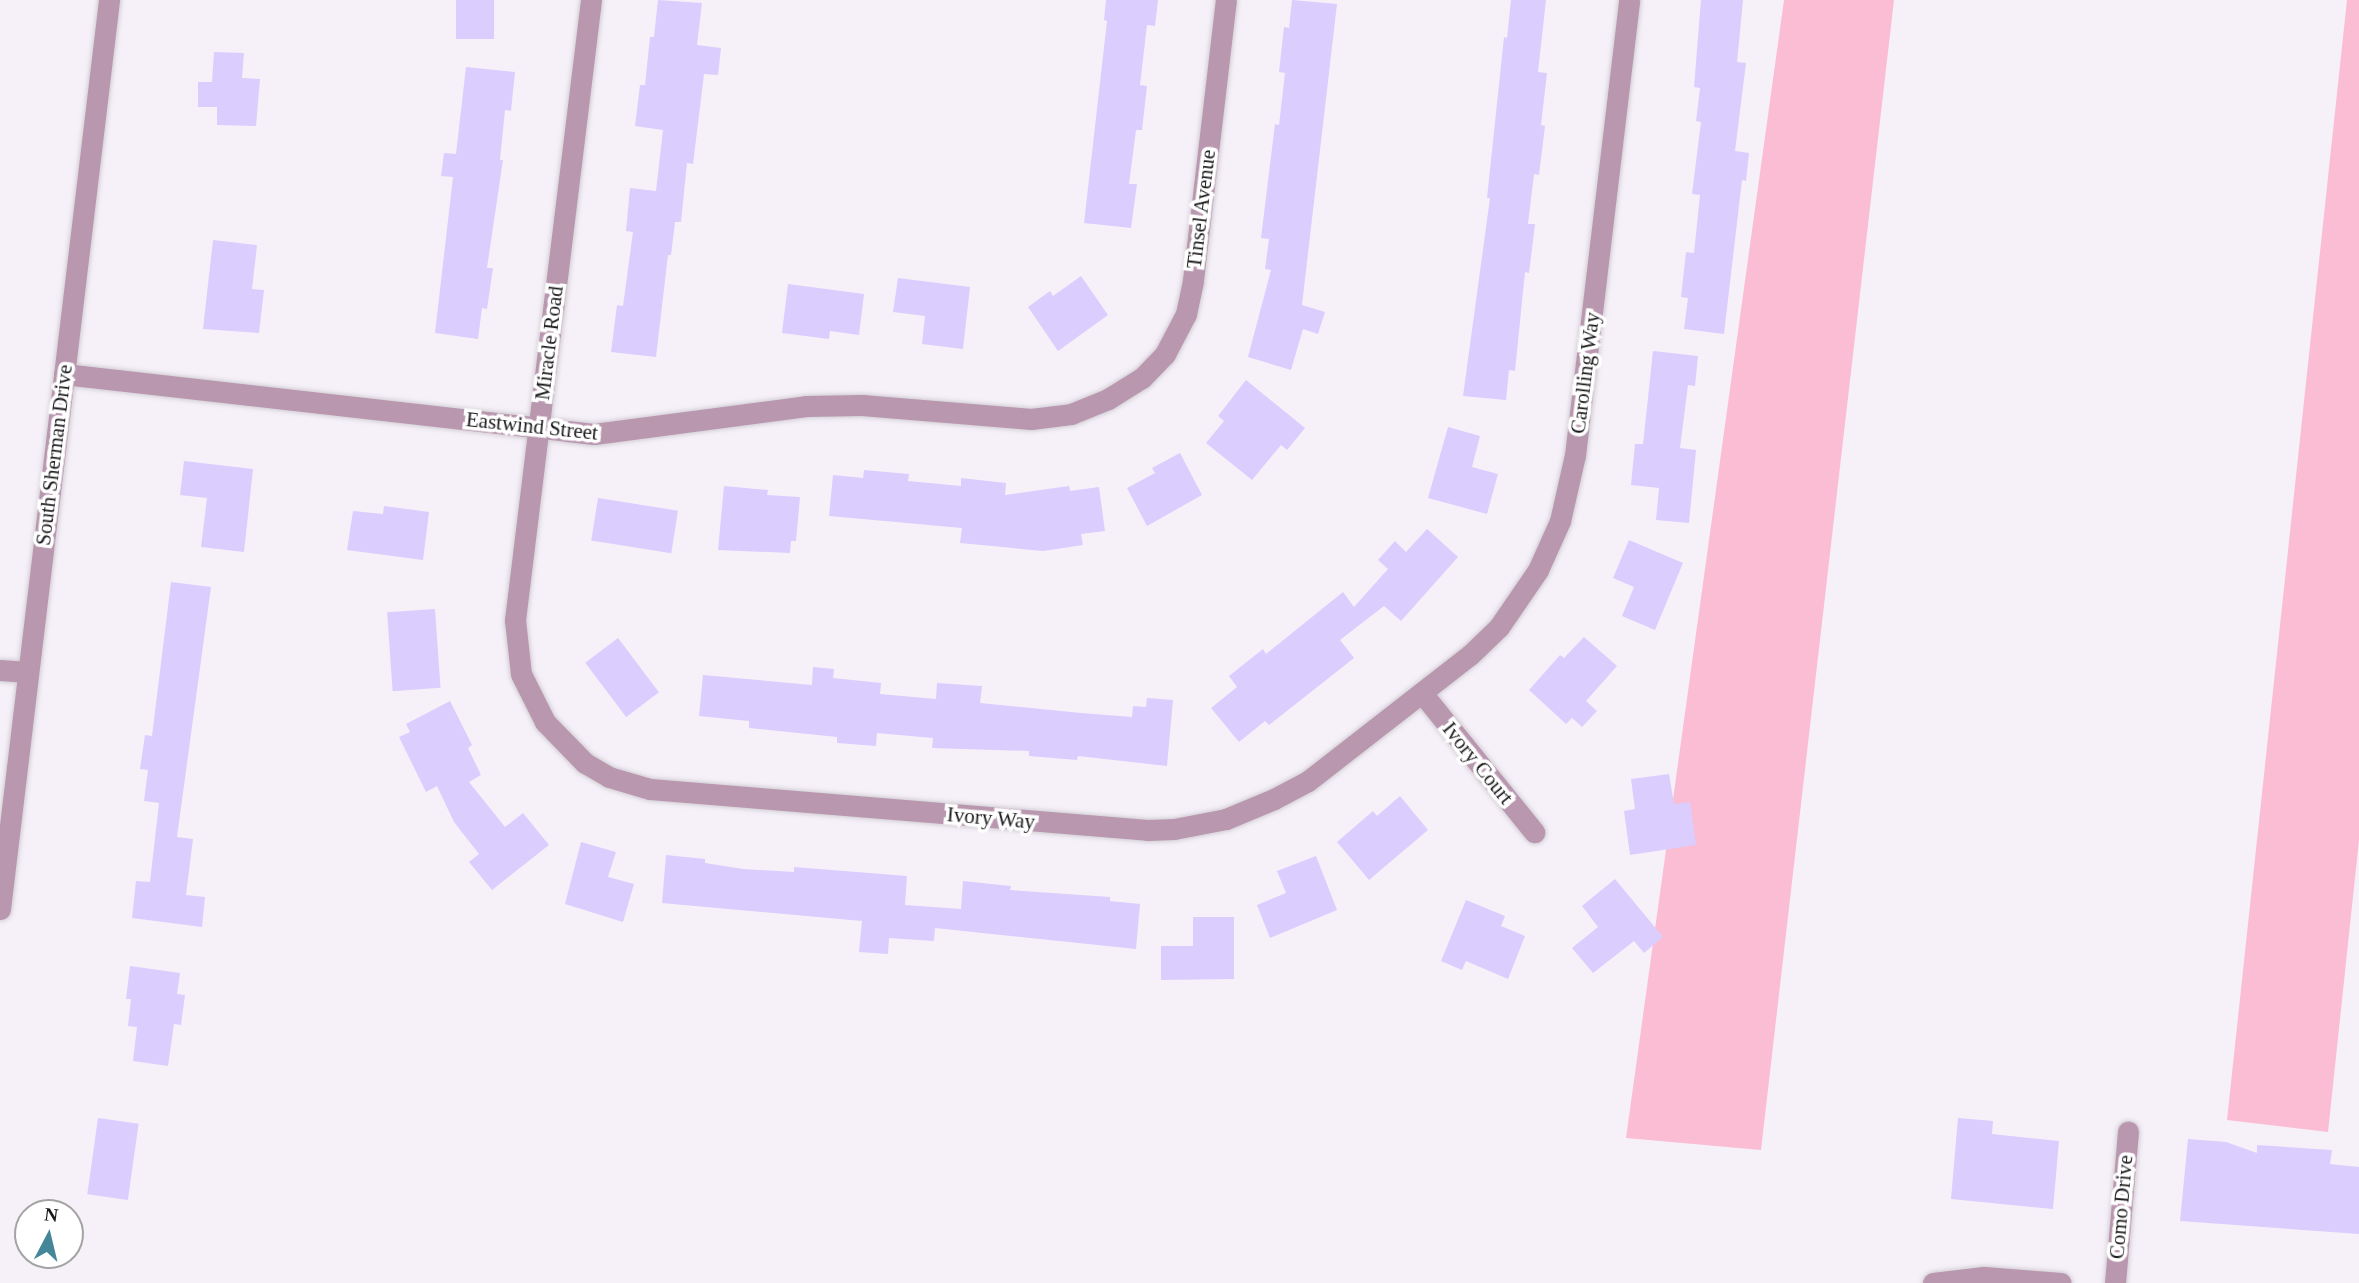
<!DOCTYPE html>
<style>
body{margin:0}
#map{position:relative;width:2359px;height:1283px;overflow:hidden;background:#f6f1f8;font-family:Georgia,serif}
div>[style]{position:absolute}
.green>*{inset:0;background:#fbbdd3}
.building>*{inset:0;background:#dbcdfe;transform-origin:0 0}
.roads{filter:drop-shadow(0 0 2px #d3ced5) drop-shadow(0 0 2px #d3ced5)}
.minor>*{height:21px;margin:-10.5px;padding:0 10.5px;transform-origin:10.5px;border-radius:10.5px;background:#b897af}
span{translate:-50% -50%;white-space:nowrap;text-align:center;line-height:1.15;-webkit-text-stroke:7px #fff;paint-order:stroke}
.street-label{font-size:21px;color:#1a181b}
.north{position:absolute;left:14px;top:1199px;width:70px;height:70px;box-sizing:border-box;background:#fff;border:2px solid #a3a3a4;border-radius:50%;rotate:7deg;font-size:19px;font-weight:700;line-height:28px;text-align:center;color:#1a181b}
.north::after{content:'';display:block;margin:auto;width:24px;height:32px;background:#468699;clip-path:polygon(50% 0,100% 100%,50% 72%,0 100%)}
</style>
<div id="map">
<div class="green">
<div style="clip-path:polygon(1784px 0,1894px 0,1761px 1150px,1626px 1138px)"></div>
<div style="clip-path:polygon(2347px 0,2359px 0,2359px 840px,2328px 1132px,2227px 1120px)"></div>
</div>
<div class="building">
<div style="left:456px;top:0;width:38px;height:39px"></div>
<div style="clip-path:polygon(658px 0,702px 3px,697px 45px,721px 48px,718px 75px,704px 74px,693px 164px,687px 163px,681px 222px,675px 222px,671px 255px,668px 255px,656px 357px,611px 352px,617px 305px,623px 306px,633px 232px,626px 231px,630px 188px,656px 191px,663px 130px,635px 126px,640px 85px,645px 85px,650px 37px,654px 37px)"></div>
<div style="clip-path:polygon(1106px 0,1158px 0,1155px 26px,1147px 25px,1140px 85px,1147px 86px,1142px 130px,1136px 130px,1129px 184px,1137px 184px,1131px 228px,1084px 223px,1107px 21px,1104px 20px)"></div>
<div style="clip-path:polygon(1292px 0,1337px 4px,1302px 305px,1325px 312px,1318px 334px,1303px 329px,1291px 370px,1248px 357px,1271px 270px,1265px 269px,1269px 239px,1261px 238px,1275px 124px,1279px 125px,1285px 73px,1279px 72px,1284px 27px,1289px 28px)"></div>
<div style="clip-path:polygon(1511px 0,1546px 0,1538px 72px,1547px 73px,1541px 125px,1545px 126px,1539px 175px,1534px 174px,1528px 224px,1535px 224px,1529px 273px,1525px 272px,1515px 371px,1509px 370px,1506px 400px,1463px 396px,1490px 198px,1487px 198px,1504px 37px,1507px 38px)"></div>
<div style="clip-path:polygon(1701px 0,1743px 0,1737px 62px,1746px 63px,1735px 151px,1749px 153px,1746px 181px,1742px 180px,1724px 334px,1684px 329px,1688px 298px,1681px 297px,1686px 252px,1694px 253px,1700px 195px,1692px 194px,1701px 122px,1696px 121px,1700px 88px,1694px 87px)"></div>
<div style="clip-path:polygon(214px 52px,244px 53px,242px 78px,260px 79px,256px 126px,217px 125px,217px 107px,198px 107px,198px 82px,212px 82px)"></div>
<div style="clip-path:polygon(466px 67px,515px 72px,511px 111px,505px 110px,500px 160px,503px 160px,487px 268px,493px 268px,487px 309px,482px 308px,478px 339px,435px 333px,453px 177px,441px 176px,444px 153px,456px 154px)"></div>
<div style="clip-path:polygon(213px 240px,257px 245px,252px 289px,264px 290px,259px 333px,203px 329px)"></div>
<div style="clip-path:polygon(1081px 276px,1108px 315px,1058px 351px,1028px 307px,1050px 291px,1053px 296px)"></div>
<div style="clip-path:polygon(898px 278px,970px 287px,963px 349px,922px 344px,925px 316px,893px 312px)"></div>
<div style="clip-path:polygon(788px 284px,864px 294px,859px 335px,830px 331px,829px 339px,782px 333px)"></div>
<div style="clip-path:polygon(1653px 351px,1698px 356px,1695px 386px,1688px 385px,1680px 448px,1696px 450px,1689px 523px,1656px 520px,1659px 488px,1631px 485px,1635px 444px,1643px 444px)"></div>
<div style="clip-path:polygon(1246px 380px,1305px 428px,1287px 450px,1281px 445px,1252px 480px,1206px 443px,1224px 421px,1218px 416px)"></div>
<div style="clip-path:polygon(1448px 427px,1480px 436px,1472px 467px,1498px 474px,1487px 514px,1428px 498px)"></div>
<div style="clip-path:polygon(1180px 453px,1202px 495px,1147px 526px,1127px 488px,1155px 473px,1152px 468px)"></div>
<div style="clip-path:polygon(184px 461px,253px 469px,244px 552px,201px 547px,207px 498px,180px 495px)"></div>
<div style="clip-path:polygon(864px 470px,909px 474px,908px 481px,961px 486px,961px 478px,1006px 483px,1005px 495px,1069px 486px,1070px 491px,1099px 487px,1105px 531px,1081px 534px,1083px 545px,1043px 551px,960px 543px,962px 528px,829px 516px,833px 475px,863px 478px)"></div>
<div style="clip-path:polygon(724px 486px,768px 490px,767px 495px,800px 497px,796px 541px,791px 541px,790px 553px,718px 550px)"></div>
<div style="left:598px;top:498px;width:81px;height:43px;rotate:9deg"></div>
<div style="clip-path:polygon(384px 506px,429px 512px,423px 560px,347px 550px,353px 511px,383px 514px)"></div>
<div style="clip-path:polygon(1427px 529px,1458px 557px,1401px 621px,1384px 606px,1340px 640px,1354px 658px,1269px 725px,1265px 721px,1239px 742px,1211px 708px,1237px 687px,1229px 676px,1263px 649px,1266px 654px,1343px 592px,1354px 607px,1388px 569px,1378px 560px,1395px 541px,1406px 552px)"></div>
<div style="clip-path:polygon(1629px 540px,1683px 563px,1655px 630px,1622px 616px,1634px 587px,1613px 578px)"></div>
<div style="clip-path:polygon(171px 582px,211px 587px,177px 837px,193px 839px,186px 895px,205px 897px,202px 927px,132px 918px,136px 881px,150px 882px,159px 803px,144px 801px,148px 770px,140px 769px,145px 735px,152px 736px)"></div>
<div style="left:435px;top:609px;width:79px;height:48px;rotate:86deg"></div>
<div style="clip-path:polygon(1584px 637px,1617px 666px,1586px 701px,1597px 711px,1582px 727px,1572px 718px,1566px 724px,1529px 690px,1560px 655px,1564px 658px)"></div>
<div style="left:618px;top:638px;width:68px;height:41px;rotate:53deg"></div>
<div style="clip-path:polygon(813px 667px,834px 669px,833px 678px,881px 683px,880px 694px,936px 699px,937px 683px,982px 686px,980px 703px,1081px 713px,1132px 717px,1133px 706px,1146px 707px,1147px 698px,1173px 700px,1167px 766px,1078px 756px,1077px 760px,1029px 756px,1029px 751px,932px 748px,933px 738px,877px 733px,876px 746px,837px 743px,837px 737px,749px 728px,749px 721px,699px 716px,703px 675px,812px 685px)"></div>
<div style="clip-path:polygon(450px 701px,472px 745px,468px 748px,481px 775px,469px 782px,505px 827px,523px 813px,549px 845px,492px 890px,469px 862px,479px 854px,454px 822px,437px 786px,426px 792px,399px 737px,410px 732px,406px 724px)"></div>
<div style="clip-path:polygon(1669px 774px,1674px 804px,1690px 802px,1696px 845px,1630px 855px,1624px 811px,1635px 809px,1631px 779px)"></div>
<div style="clip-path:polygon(1400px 796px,1428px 830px,1369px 880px,1337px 842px,1373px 811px,1377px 816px)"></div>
<div style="clip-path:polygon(581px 842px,616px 852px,608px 877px,634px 884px,623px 922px,565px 904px)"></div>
<div style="clip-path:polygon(666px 855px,705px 859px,705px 863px,743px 869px,794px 872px,794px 867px,907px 876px,905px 905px,961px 909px,963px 881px,1011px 886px,1010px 890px,1110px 897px,1110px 901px,1140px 904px,1136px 949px,935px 928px,934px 941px,889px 938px,888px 954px,859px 952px,862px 921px,662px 903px)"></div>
<div style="clip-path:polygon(1316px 856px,1337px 910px,1270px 938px,1257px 905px,1286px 893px,1277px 871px)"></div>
<div style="clip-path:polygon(1615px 879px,1663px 937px,1644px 953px,1634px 941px,1593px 973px,1572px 948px,1598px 927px,1582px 906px)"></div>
<div style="clip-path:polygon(1466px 900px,1505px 916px,1501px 926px,1525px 936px,1508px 979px,1466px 961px,1462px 970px,1441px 961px)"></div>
<div style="clip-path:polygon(1193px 917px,1234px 917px,1234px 979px,1161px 980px,1161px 946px,1193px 946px)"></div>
<div style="clip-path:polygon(130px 966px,180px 973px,177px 994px,185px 995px,181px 1025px,174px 1024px,168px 1066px,133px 1061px,137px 1027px,128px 1026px,131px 999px,126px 999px)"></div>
<div style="left:98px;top:1118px;width:41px;height:77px;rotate:8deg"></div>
<div style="clip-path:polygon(1958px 1118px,1993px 1121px,1992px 1134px,2059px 1141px,2053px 1209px,1951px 1199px)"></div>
<div style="clip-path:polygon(2188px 1139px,2226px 1142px,2257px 1153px,2257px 1145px,2332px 1150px,2330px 1164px,2359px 1167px,2359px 1234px,2180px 1221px)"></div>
</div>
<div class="roads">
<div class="minor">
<div style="left:591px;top:0;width:625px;rotate:96.99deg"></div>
<div style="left:515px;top:620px;width:54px;rotate:83.7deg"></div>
<div style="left:521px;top:674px;width:54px;rotate:63.4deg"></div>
<div style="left:545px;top:722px;width:57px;rotate:45.7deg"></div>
<div style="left:585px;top:763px;width:28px;rotate:30deg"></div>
<div style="left:609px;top:777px;width:43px;rotate:16.3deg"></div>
<div style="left:650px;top:789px;width:499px;rotate:4.7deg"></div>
<div style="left:1147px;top:830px;width:27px;rotate:-2deg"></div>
<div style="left:1174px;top:829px;width:53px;rotate:-10.9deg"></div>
<div style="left:1226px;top:819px;width:52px;rotate:-22.6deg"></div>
<div style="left:1274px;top:799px;width:38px;rotate:-28deg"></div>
<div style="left:1308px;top:781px;width:205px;rotate:-37.9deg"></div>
<div style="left:1470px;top:655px;width:40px;rotate:-44deg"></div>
<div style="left:1499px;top:627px;width:69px;rotate:-55.6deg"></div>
<div style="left:1538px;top:570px;width:54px;rotate:-65.8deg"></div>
<div style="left:1560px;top:521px;width:68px;rotate:-77.2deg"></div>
<div style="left:1575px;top:455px;width:458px;rotate:-83.2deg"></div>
<div style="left:64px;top:374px;width:533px;rotate:6.46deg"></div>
<div style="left:594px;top:434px;width:214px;rotate:-7.5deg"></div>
<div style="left:806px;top:406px;width:56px;rotate:-1deg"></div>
<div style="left:862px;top:405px;width:170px;rotate:4.7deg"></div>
<div style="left:1031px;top:419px;width:40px;rotate:-7.1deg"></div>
<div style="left:1071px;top:414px;width:40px;rotate:-22deg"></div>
<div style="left:1108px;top:399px;width:40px;rotate:-32deg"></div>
<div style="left:1142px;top:378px;width:33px;rotate:-46deg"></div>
<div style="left:1165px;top:354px;width:45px;rotate:-62.3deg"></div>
<div style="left:1186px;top:314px;width:35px;rotate:-78deg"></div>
<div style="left:1193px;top:280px;width:282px;rotate:-83.3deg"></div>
<div style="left:0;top:670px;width:28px;rotate:4deg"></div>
<div style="left:1422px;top:693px;width:179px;rotate:51.1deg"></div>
<div style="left:0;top:909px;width:916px;rotate:-83.16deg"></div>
<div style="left:1933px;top:1283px;width:51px;rotate:-6.7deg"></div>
<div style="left:1984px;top:1277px;width:77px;rotate:4.5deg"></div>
<div style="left:2115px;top:1283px;width:152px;rotate:-85.1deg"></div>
</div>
</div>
<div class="street-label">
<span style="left:1201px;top:209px;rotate:-83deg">Tinsel Avenue</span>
<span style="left:549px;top:343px;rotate:-83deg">Miracle Road</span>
<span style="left:1585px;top:373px;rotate:-83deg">Carolling Way</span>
<span style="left:532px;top:426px;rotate:6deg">Eastwind Street</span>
<span style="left:54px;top:455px;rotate:-83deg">South Sherman Drive</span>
<span style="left:1478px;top:763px;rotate:51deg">Ivory Court</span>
<span style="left:991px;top:818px;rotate:5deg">Ivory Way</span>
<span style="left:2121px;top:1207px;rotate:-85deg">Como Drive</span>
</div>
<div class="north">N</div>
</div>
